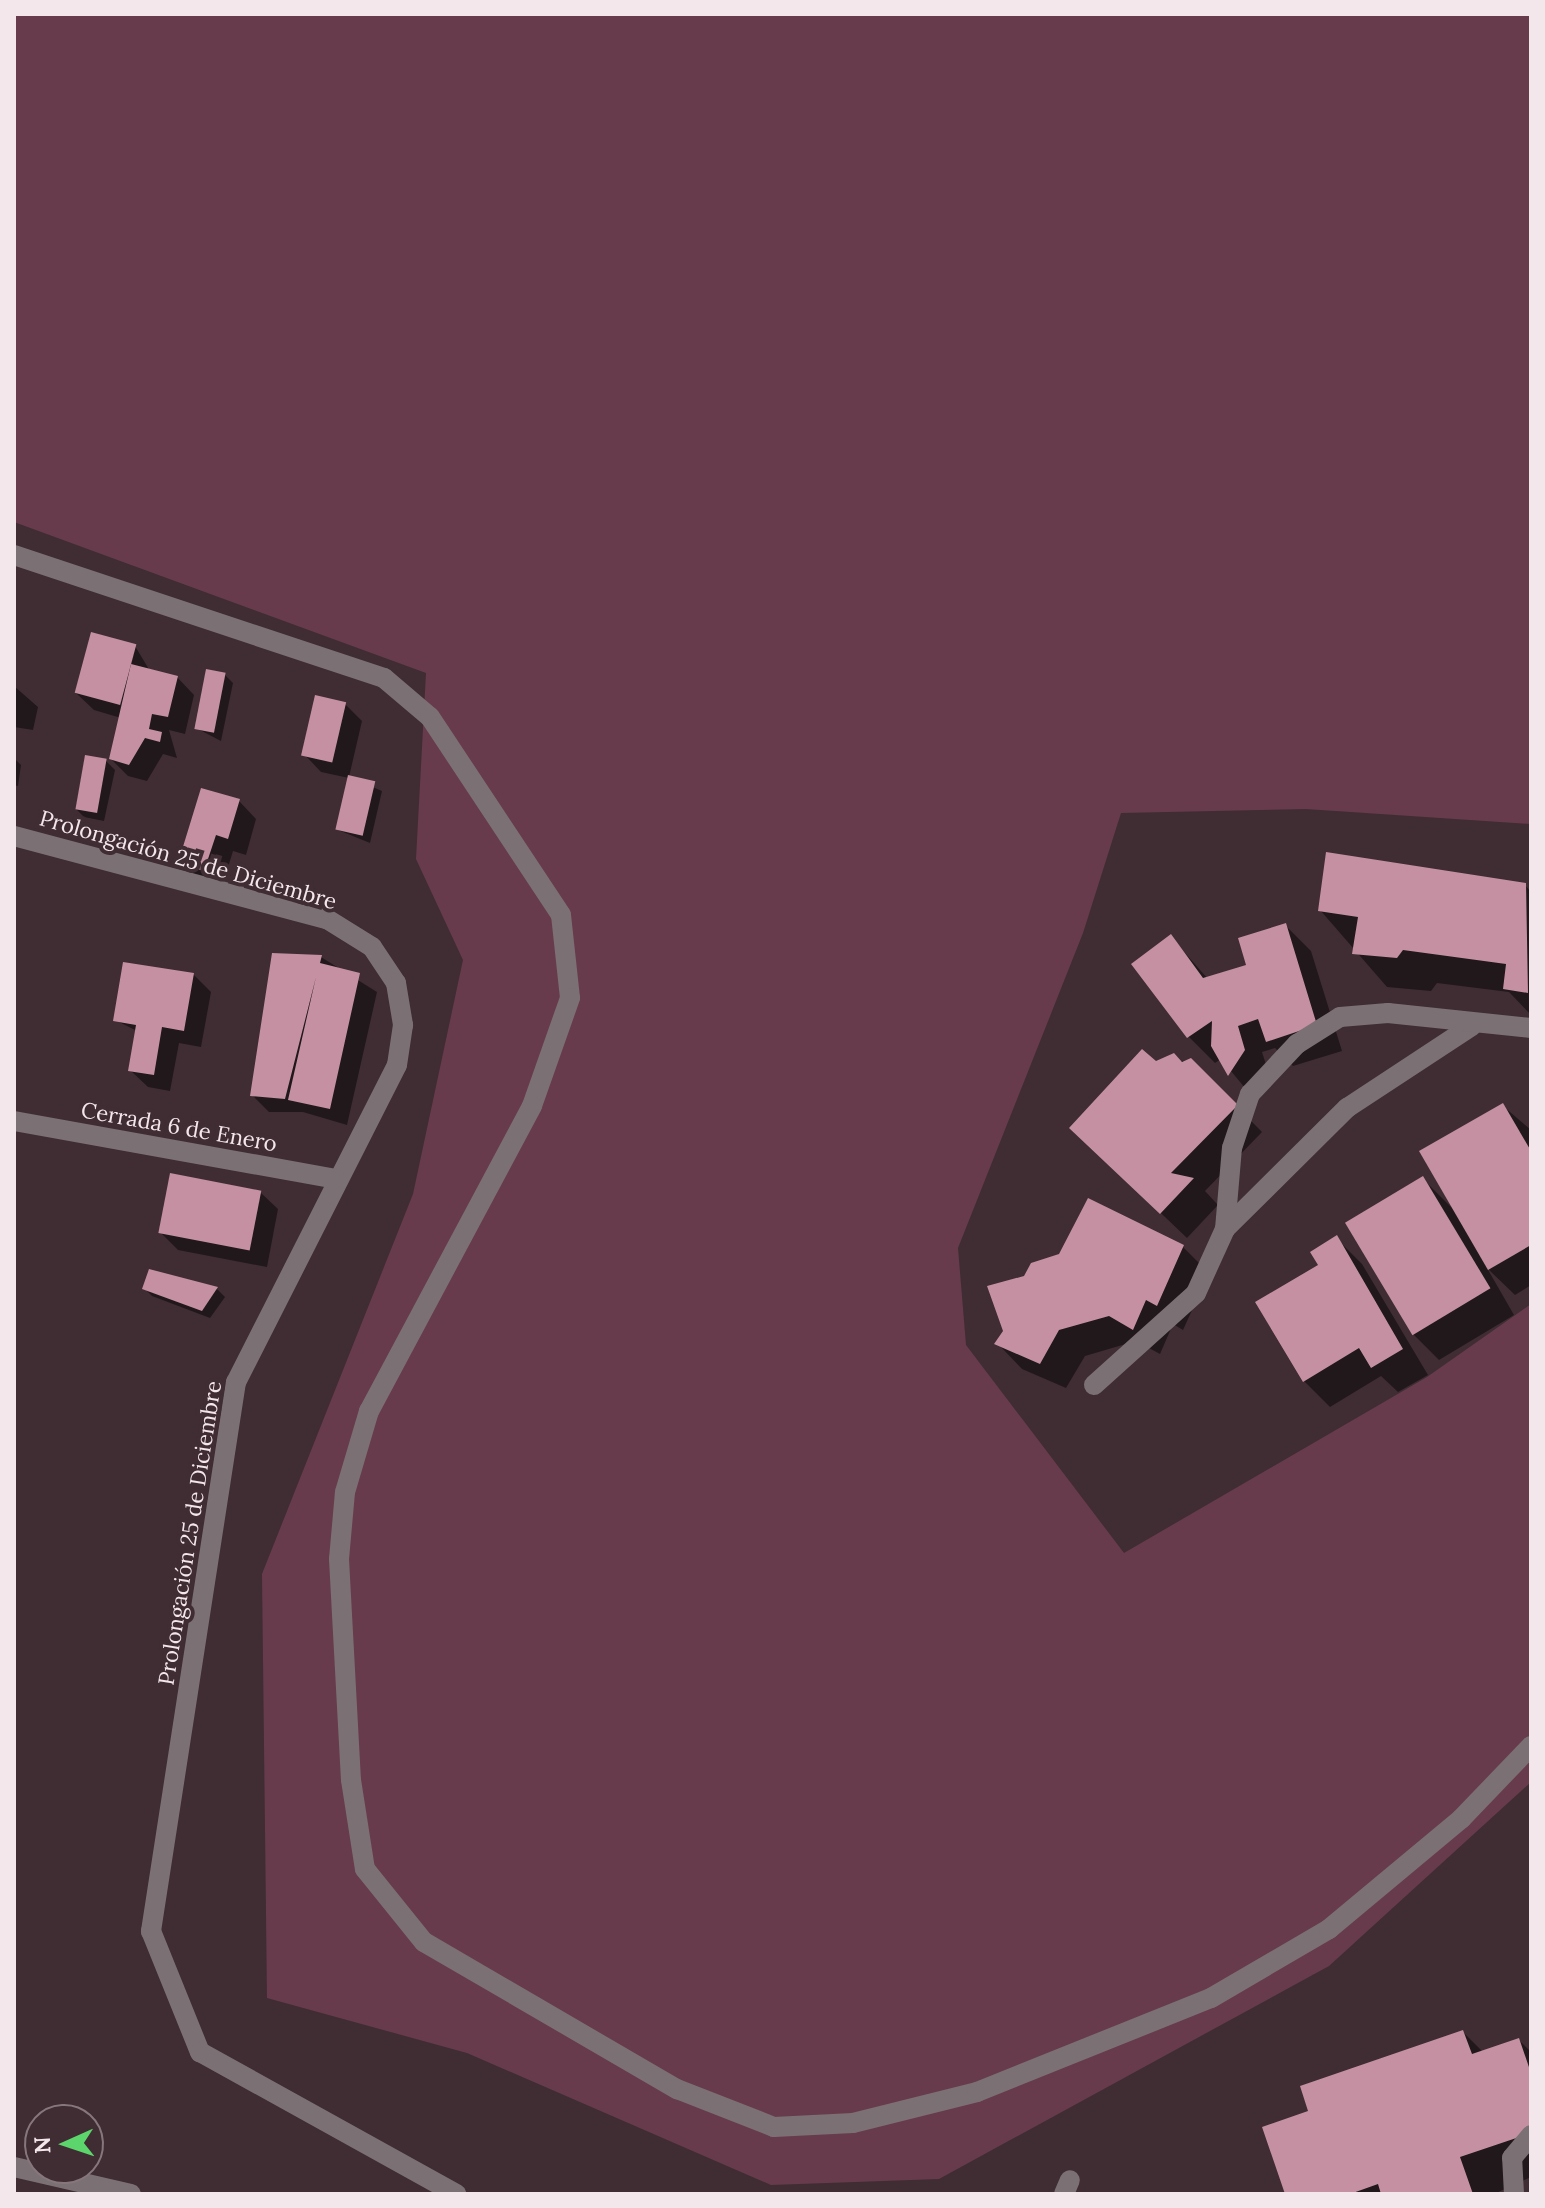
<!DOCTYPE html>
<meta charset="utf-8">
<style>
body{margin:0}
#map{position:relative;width:1545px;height:2208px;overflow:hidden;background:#3f2d33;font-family:Lora,serif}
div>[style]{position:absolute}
.green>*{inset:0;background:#673b4c}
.shadow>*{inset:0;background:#0007}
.building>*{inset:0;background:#c490a2;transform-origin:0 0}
.minor>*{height:20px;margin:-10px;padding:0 10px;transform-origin:10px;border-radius:10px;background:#7b7174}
span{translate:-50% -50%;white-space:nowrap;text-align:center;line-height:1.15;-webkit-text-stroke:8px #3f2d33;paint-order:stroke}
.street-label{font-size:22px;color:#f4e7eb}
.frame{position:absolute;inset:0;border:16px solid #f4e7eb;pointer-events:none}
.north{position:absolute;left:24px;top:2104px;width:80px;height:80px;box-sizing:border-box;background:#3f2d33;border:2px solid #87777d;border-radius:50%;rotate:267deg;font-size:22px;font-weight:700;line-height:32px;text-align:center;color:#f4e7eb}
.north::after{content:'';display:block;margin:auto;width:28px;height:36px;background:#5cd56d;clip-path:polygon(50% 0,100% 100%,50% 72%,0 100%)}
</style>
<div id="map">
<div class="green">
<div style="clip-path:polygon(14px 14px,1531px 14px,1531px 824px,1306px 809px,1121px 813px,1083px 933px,958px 1248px,966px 1345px,1124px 1553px,1427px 1377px,1531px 1304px,1531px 1782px,1329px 1966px,939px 2179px,771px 2185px,467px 2053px,267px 1998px,262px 1574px,413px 1194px,463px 960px,416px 859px,426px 673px,14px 522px)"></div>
</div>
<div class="shadow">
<div style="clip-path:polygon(135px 646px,150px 671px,177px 677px,194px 695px,185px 734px,169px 730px,177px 758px,163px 754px,147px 781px,128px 776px,111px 759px,121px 718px,94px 710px,76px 693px)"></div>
<div style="clip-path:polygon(225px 675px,233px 683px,221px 741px,196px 728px)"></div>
<div style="clip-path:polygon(14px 686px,38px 707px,33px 730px,14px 727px)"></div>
<div style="clip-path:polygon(345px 704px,362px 721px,349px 777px,382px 791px,370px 843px,338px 830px,349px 778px,321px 772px,304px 754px)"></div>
<div style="clip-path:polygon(14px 758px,21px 765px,18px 786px,14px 785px)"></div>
<div style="clip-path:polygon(106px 761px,115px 770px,104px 821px,84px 817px,76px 809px)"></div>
<div style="clip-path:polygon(239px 801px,256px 819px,246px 855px,233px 851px,222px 887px,198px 880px,180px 862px)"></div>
<div style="clip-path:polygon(1525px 885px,1531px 892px,1531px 1015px,1509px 992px,1437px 983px,1431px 991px,1387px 987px,1320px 910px)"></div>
<div style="clip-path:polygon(1285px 925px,1311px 951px,1342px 1051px,1293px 1066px,1275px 1048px,1262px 1052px,1270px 1077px,1255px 1100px,1221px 1059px,1215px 1063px,1189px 1037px,1134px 964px,1171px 937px,1208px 979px,1249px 966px)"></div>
<div style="clip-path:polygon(321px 957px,377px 992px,347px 1125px,303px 1112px,269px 1112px,252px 1095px)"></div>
<div style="clip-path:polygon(194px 975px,211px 992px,201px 1047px,179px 1043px,170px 1091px,148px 1087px,130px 1070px,137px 1031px,115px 1020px)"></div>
<div style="clip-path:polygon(1191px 1060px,1262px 1132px,1205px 1191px,1218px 1205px,1187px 1238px,1098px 1153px,1155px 1064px)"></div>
<div style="clip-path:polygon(1503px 1106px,1531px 1130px,1531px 1285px,1515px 1295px,1487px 1268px,1514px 1315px,1439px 1360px,1413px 1334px,1422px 1178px,1453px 1209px)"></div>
<div style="clip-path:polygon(260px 1192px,278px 1209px,267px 1267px,178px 1250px,161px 1233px)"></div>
<div style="clip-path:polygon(1336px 1238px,1362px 1264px,1428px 1375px,1398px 1392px,1381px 1376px,1330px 1407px,1304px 1381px,1320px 1265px)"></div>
<div style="clip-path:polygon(1183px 1247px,1209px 1273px,1183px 1330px,1173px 1324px,1160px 1354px,1136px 1341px,1085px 1356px,1066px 1388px,1022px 1369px,997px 1343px)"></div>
<div style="clip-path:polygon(150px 1271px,217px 1289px,225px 1297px,210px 1318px,152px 1296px,144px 1288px)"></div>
<div style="clip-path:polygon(1463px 2032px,1483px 2052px,1519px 2040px,1531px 2052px,1531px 2177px,1494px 2194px,1287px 2194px,1311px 2113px)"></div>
</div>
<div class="building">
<div style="left:91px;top:632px;width:47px;height:63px;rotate:15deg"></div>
<div style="clip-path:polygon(131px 664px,178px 676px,168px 717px,152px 714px,149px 729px,162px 732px,160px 742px,145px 738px,129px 765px,109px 759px)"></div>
<div style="left:206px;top:669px;width:20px;height:61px;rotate:11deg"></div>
<div style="left:315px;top:695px;width:32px;height:62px;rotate:13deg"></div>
<div style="left:85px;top:755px;width:22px;height:55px;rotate:10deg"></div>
<div style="left:348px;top:775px;width:28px;height:56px;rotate:13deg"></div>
<div style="clip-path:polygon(201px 788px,240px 799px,228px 839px,216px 835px,204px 871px,178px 863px)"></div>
<div style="clip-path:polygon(1326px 852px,1526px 883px,1528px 993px,1503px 989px,1506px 964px,1403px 950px,1397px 958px,1352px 954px,1358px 917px,1318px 911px)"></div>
<div style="clip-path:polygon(1286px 923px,1317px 1025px,1266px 1042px,1258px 1019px,1238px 1026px,1245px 1050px,1228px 1076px,1211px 1046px,1212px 1021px,1187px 1038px,1131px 964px,1171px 934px,1203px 978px,1246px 965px,1238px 938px)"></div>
<div style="clip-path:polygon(272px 953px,322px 955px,320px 963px,360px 973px,330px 1109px,288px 1100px,316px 977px,285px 1099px,250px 1096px)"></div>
<div style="clip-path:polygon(123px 962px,194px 973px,184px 1031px,162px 1027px,154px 1075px,128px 1071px,136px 1025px,113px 1021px)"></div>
<div style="clip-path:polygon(1142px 1049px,1156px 1061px,1174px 1053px,1182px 1062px,1191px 1058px,1238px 1105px,1171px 1173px,1194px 1178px,1160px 1214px,1069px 1128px)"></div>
<div style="clip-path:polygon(1503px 1103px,1531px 1151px,1531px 1245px,1488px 1270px,1419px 1151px)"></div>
<div style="left:170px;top:1173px;width:93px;height:61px;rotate:11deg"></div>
<div style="left:1423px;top:1176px;width:131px;height:91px;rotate:59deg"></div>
<div style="clip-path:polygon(1088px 1198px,1184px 1245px,1157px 1306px,1146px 1300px,1133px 1330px,1109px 1316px,1059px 1330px,1040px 1364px,994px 1344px,1003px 1331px,987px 1286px,1024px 1276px,1031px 1263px,1059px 1254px)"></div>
<div style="clip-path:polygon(1337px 1235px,1403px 1349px,1371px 1368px,1359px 1348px,1303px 1382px,1255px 1302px,1318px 1265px,1310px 1252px)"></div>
<div style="clip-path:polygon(149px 1269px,218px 1287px,202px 1311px,142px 1289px)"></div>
<div style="clip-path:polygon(1463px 2030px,1472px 2054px,1519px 2038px,1531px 2073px,1531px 2133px,1460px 2157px,1473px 2194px,1381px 2194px,1378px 2184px,1350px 2194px,1285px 2194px,1262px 2127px,1308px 2111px,1300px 2086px)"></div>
</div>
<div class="minor">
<div style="left:14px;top:555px;width:390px;rotate:18.4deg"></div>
<div style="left:384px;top:678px;width:60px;rotate:40.3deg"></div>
<div style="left:430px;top:717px;width:237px;rotate:56.5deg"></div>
<div style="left:561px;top:915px;width:83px;rotate:83.8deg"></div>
<div style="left:570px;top:998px;width:114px;rotate:109.4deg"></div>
<div style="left:532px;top:1106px;width:346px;rotate:118.1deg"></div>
<div style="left:369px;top:1411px;width:84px;rotate:106.5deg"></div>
<div style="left:345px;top:1492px;width:67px;rotate:95.1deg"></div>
<div style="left:339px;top:1559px;width:221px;rotate:86.9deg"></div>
<div style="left:351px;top:1780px;width:90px;rotate:81.1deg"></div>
<div style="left:365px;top:1869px;width:94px;rotate:51.1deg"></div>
<div style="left:424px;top:1942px;width:293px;rotate:30.2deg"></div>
<div style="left:677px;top:2089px;width:104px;rotate:21.4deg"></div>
<div style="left:774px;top:2127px;width:79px;rotate:-2.9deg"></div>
<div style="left:853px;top:2123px;width:128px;rotate:-14deg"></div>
<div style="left:977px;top:2092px;width:252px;rotate:-21.9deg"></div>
<div style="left:1211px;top:1998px;width:137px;rotate:-30.3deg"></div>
<div style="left:1329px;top:1929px;width:172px;rotate:-39.8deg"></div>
<div style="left:1461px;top:1819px;width:101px;rotate:-46.2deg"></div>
<div style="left:14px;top:836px;width:324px;rotate:14.9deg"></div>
<div style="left:327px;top:919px;width:53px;rotate:31.9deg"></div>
<div style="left:372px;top:947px;width:43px;rotate:56.3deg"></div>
<div style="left:396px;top:983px;width:43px;rotate:80.5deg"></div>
<div style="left:403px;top:1025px;width:40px;rotate:98.5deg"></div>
<div style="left:397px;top:1065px;width:356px;rotate:116.9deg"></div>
<div style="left:236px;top:1382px;width:556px;rotate:98.8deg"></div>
<div style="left:151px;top:1931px;width:131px;rotate:68deg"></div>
<div style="left:200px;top:2052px;width:293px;rotate:29deg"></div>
<div style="left:14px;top:1121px;width:326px;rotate:10.2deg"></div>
<div style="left:1225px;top:1229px;width:172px;rotate:-44.8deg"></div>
<div style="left:1347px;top:1108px;width:149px;rotate:-33.3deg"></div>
<div style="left:1094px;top:1385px;width:137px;rotate:-42deg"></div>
<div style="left:1196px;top:1293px;width:70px;rotate:-65.6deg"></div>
<div style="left:1225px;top:1229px;width:81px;rotate:-85.1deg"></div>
<div style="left:1232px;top:1148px;width:57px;rotate:-71.6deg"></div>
<div style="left:1250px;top:1094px;width:69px;rotate:-46.8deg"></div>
<div style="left:1297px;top:1044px;width:51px;rotate:-32.1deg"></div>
<div style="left:1340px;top:1017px;width:48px;rotate:-4.8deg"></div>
<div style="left:1388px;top:1013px;width:144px;rotate:6deg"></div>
<div style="left:14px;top:2167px;width:120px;rotate:13deg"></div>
<div style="left:1064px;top:2194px;width:15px;rotate:-67deg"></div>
<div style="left:1514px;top:2194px;width:36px;rotate:-93deg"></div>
<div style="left:1512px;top:2158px;width:30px;rotate:-50deg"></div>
</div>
<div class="street-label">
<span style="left:188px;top:860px;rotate:16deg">Prolongación 25 de Diciembre</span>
<span style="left:179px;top:1127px;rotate:10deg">Cerrada 6 de Enero</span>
<span style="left:190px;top:1533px;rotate:-81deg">Prolongación 25 de Diciembre</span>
</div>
<div class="frame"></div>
<div class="north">N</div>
</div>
